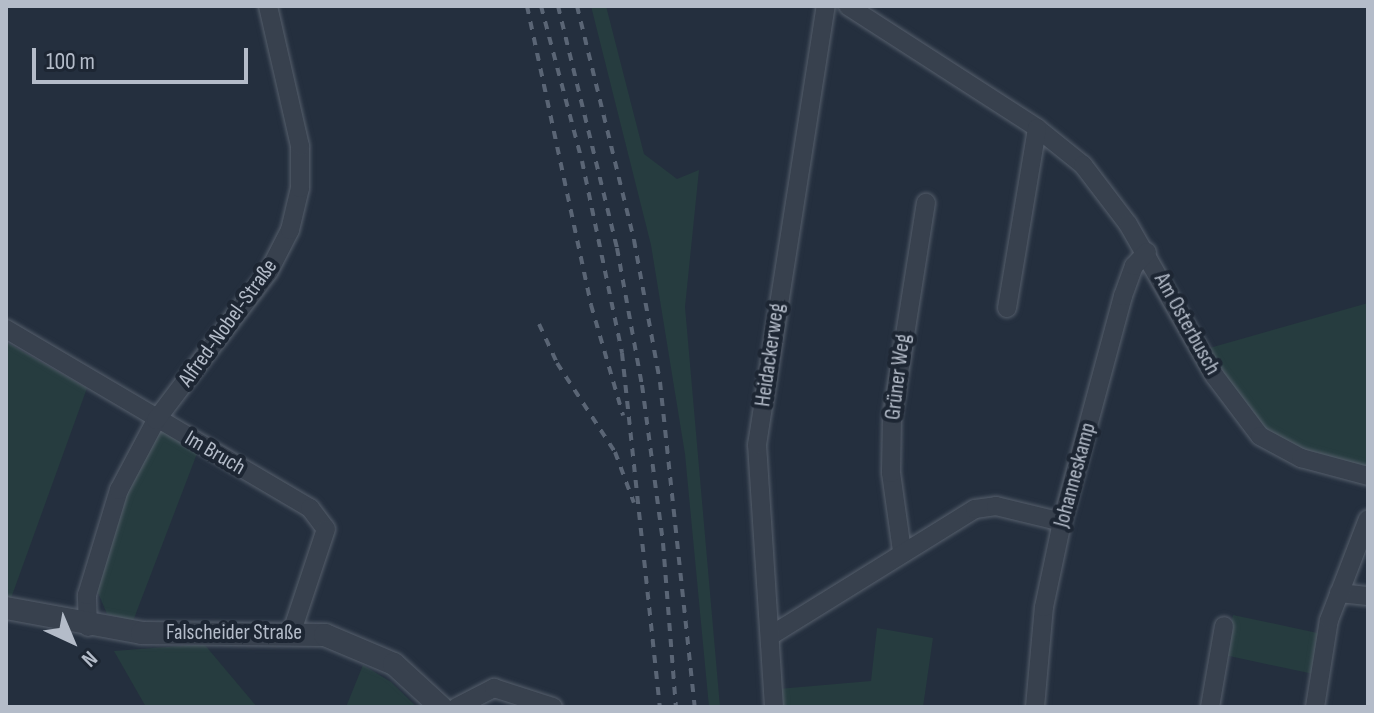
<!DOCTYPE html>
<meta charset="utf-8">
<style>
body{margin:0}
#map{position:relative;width:1374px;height:713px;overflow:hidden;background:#242f3e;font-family:"Sofia Sans Condensed",sans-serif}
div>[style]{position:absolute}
.green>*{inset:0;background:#263c3f;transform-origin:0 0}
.roads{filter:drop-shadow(0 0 2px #565f6c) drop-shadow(0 0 2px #565f6c)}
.minor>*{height:18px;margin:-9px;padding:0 9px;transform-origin:9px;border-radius:9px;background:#38414e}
.tertiary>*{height:22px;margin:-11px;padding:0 11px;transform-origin:11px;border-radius:11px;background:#38414e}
.rail>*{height:4px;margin-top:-2px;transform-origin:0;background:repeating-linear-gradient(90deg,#5a6575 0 8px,transparent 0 16px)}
span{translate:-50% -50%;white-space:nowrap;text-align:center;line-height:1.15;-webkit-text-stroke:8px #1d2633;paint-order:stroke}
.street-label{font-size:22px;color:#b4bcc9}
.frame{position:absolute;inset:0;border:8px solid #b4bcc9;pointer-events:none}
.north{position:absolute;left:32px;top:601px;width:80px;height:80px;-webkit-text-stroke:6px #1d2633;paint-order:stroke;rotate:136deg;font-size:22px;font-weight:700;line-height:32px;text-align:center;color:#b4bcc9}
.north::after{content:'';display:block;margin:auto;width:28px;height:36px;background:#b4bcc9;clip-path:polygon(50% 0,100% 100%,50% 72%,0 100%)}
.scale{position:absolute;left:32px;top:48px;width:216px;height:36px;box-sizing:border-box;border:4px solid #b4bcc9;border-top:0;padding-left:10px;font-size:24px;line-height:28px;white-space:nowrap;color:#b4bcc9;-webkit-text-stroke:6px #1d2633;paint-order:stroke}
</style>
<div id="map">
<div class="green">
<div style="clip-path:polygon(591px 6px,606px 6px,644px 154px,677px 179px,699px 170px,685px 307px,720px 707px,709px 707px,685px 454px,651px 245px)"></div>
<div style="clip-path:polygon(1368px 303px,1368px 466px,1336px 463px,1270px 440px,1206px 349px)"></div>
<div style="clip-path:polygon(6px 342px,87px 388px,10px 601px,6px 599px)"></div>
<div style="clip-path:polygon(159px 429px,198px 451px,133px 621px,107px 614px,97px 590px,124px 497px)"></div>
<div style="left:1233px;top:615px;width:90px;height:41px;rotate:12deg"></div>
<div style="clip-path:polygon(877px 628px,933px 638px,923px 707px,779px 707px,778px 689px,871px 681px)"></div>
<div style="clip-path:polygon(204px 644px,257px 707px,146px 707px,114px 651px)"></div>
<div style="clip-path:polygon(363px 665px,391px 682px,417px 707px,346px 707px)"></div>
</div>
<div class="roads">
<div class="minor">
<div style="left:848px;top:6px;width:225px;rotate:32.8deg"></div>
<div style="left:1037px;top:128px;width:59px;rotate:38.8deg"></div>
<div style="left:1083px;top:165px;width:74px;rotate:52.7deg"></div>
<div style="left:1128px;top:224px;width:174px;rotate:60.3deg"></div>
<div style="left:1214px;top:375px;width:76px;rotate:53deg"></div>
<div style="left:1260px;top:436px;width:47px;rotate:28.2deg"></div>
<div style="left:1301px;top:458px;width:69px;rotate:15deg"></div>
<div style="left:1007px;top:308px;width:182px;rotate:-80.5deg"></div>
<div style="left:6px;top:329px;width:353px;rotate:30.5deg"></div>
<div style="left:310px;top:508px;width:26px;rotate:53deg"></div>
<div style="left:326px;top:529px;width:108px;rotate:108.4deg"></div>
<div style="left:902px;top:551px;width:79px;rotate:-98deg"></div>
<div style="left:891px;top:473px;width:56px;rotate:-89deg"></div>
<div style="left:892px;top:417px;width:217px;rotate:-81deg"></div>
<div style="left:1339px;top:593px;width:29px;rotate:6deg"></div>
<div style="left:88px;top:627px;width:32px;rotate:-92deg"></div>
<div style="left:87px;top:595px;width:110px;rotate:-73.1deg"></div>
<div style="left:119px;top:490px;width:79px;rotate:-62.1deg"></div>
<div style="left:156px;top:420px;width:187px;rotate:-52.8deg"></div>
<div style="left:269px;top:271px;width:46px;rotate:-62.9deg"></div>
<div style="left:290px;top:230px;width:43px;rotate:-76.6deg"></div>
<div style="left:300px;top:188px;width:42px;rotate:-90deg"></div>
<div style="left:300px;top:146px;width:144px;rotate:-102.9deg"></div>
<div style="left:770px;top:636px;width:241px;rotate:-31.8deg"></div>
<div style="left:975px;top:509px;width:21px;rotate:-8deg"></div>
<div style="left:996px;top:506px;width:68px;rotate:13.6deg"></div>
<div style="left:457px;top:707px;width:42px;rotate:-27.2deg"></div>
<div style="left:494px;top:688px;width:62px;rotate:17.9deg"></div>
<div style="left:774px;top:707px;width:263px;rotate:-93.7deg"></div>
<div style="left:757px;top:445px;width:444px;rotate:-81.1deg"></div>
<div style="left:1035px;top:707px;width:100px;rotate:-84.9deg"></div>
<div style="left:1044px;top:607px;width:87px;rotate:-78deg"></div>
<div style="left:1062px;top:522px;width:234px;rotate:-74.9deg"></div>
<div style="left:1123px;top:296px;width:32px;rotate:-70deg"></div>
<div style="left:1134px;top:266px;width:19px;rotate:-47deg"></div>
<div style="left:1210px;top:707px;width:82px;rotate:-80.2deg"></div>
<div style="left:1315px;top:707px;width:88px;rotate:-80.9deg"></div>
<div style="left:1329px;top:620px;width:108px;rotate:-68.9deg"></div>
</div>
<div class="tertiary">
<div style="left:6px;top:608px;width:138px;rotate:10.4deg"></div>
<div style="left:142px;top:633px;width:183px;rotate:0.6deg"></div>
<div style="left:325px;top:635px;width:75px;rotate:22.8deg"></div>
<div style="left:394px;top:664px;width:64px;rotate:42.5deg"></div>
</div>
</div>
<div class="rail">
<div style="left:527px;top:6px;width:306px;rotate:77.9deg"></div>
<div style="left:591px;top:305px;width:115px;rotate:73.8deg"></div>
<div style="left:541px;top:6px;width:160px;rotate:75.2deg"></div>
<div style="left:582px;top:161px;width:196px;rotate:78.2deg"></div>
<div style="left:622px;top:353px;width:356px;rotate:83.9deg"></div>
<div style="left:558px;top:6px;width:249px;rotate:76.3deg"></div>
<div style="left:617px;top:248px;width:139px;rotate:79.7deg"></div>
<div style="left:642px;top:385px;width:159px;rotate:82.4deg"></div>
<div style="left:663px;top:543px;width:165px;rotate:85.5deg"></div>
<div style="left:577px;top:6px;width:241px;rotate:76.3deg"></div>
<div style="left:634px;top:240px;width:144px;rotate:79.6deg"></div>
<div style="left:660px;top:382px;width:327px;rotate:83.9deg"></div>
<div style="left:539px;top:324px;width:43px;rotate:65.2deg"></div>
<div style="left:557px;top:363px;width:106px;rotate:56.9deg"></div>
<div style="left:615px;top:452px;width:54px;rotate:69.6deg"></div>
</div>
<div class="street-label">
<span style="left:228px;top:323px;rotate:-54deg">Alfred-Nobel-Straße</span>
<span style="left:1187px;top:324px;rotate:61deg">Am Osterbusch</span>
<span style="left:770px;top:355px;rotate:-82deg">Heidackerweg</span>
<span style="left:898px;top:377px;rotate:-83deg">Grüner Weg</span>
<span style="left:215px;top:453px;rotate:30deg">Im Bruch</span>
<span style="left:1075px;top:475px;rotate:-75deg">Johanneskamp</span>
<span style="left:234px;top:633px">Falscheider Straße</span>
</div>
<div class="frame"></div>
<div class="north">N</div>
<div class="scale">100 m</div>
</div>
